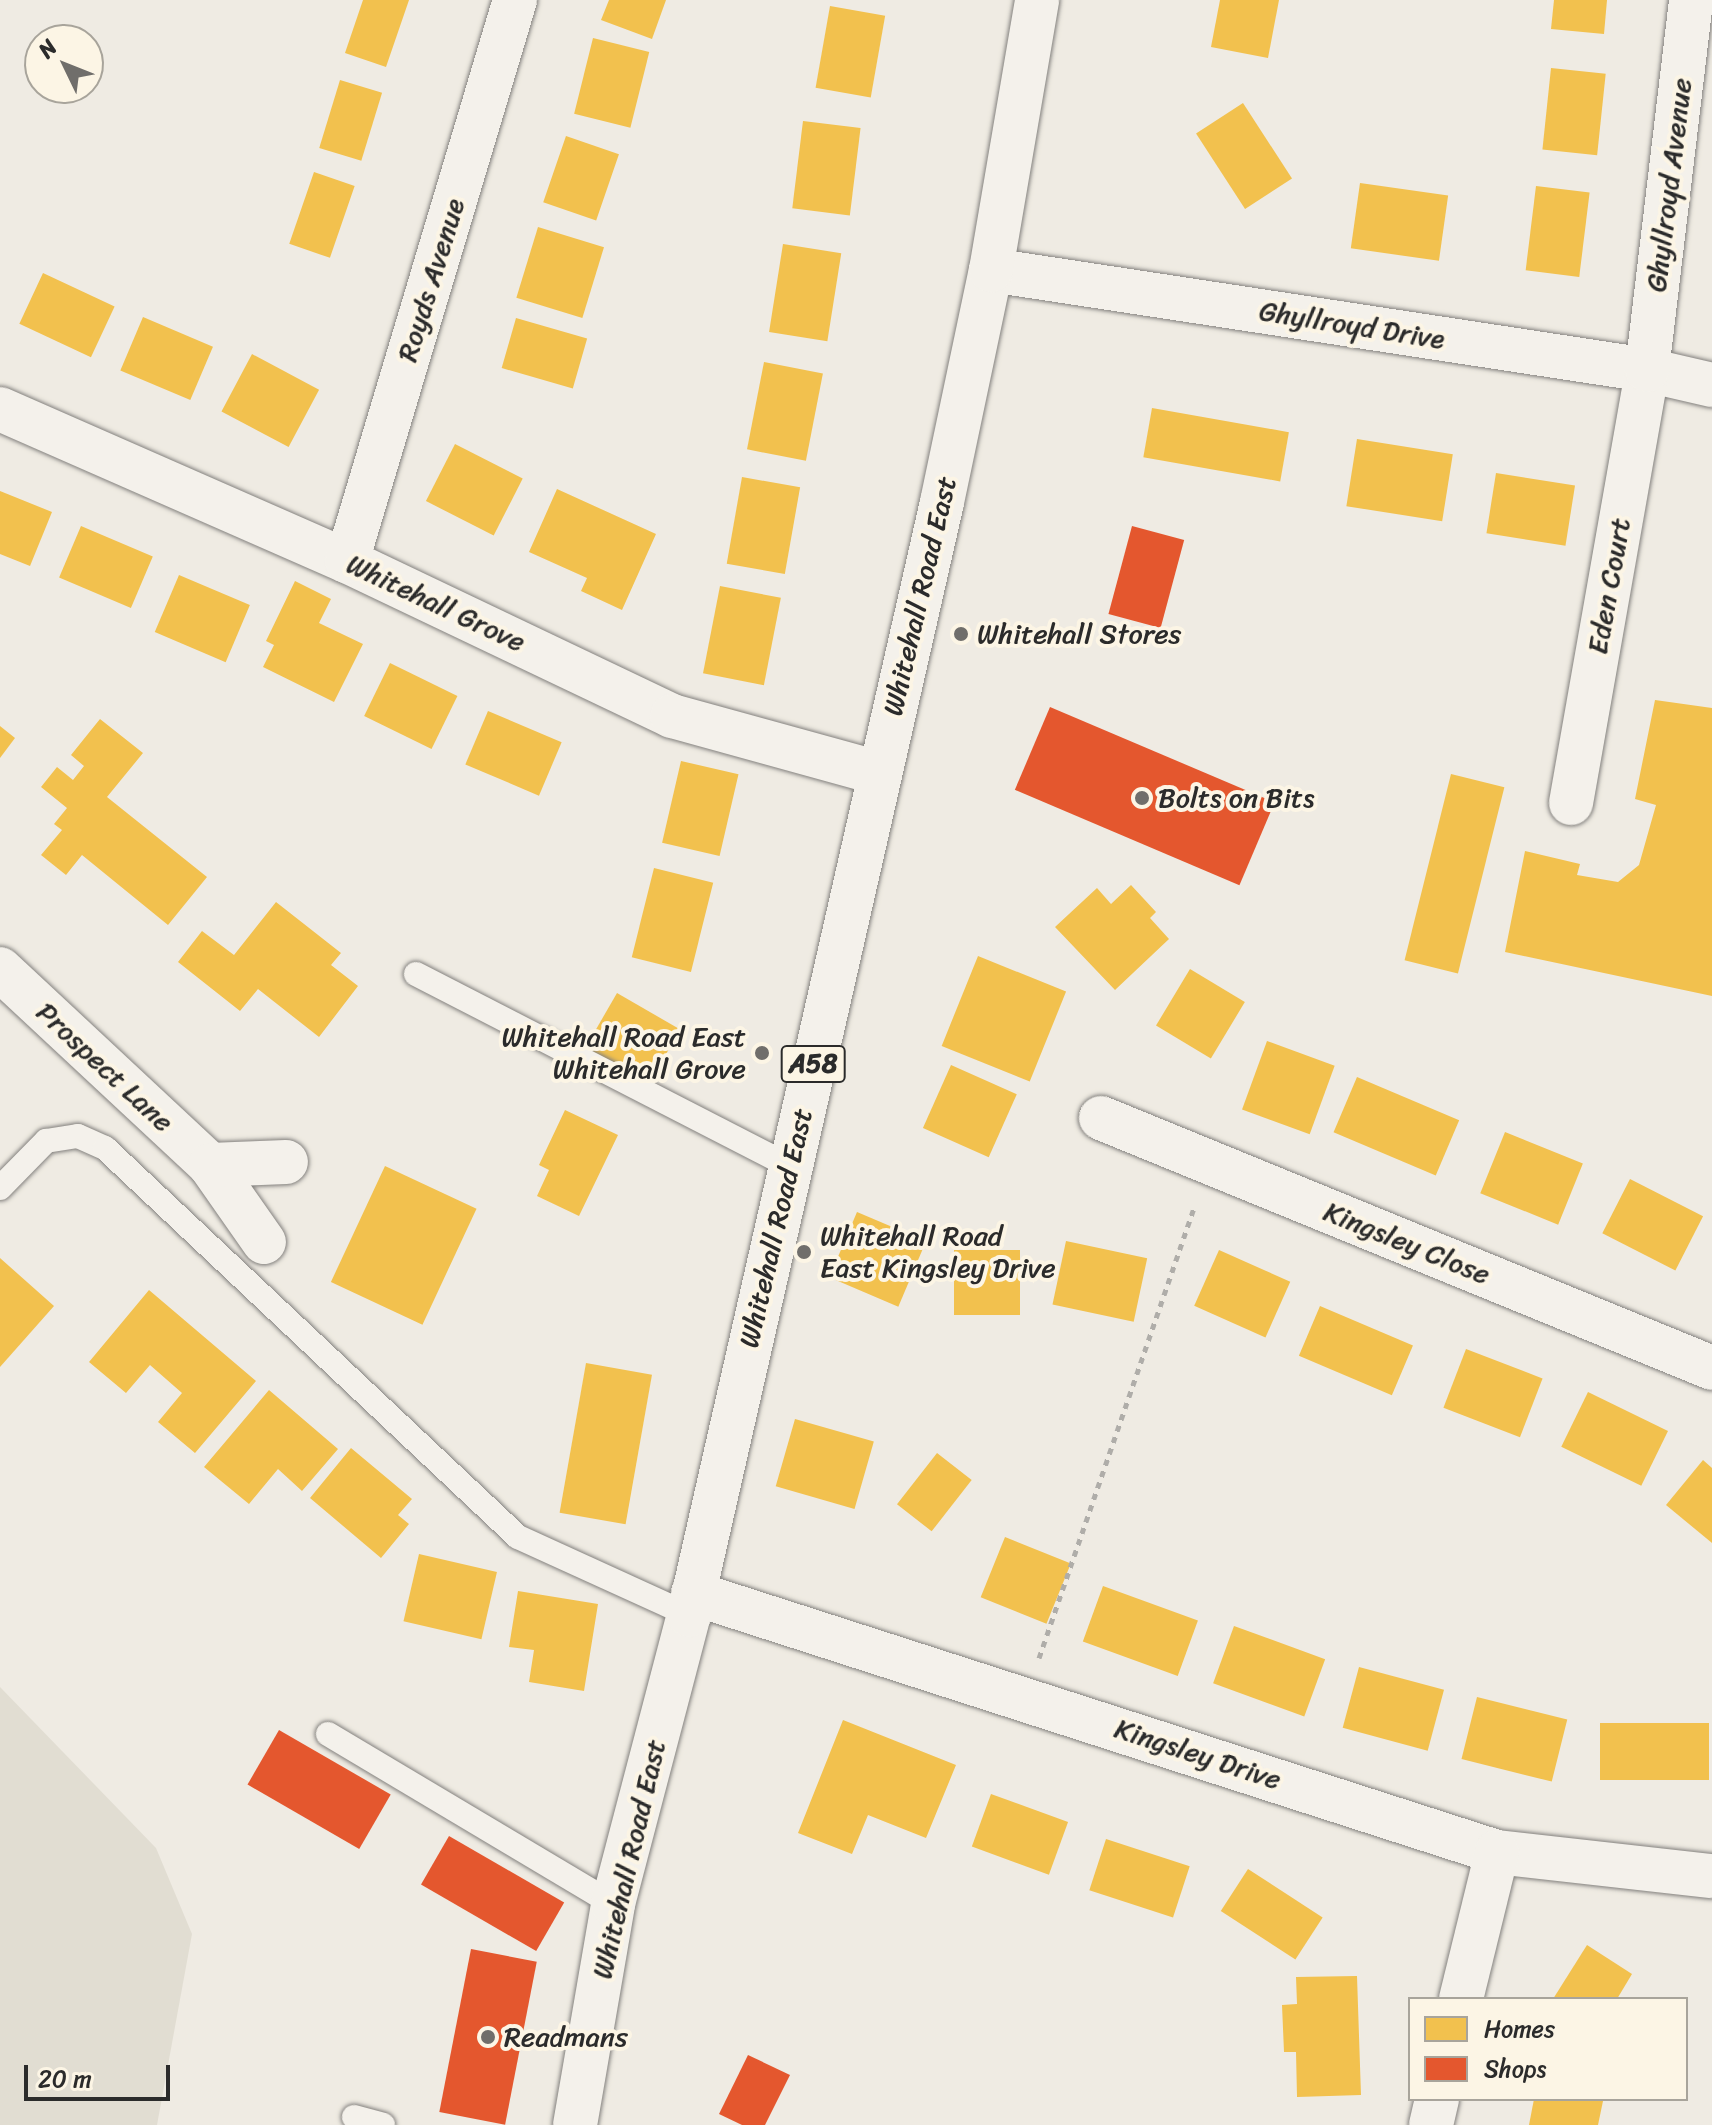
<!DOCTYPE html>
<style>
body{margin:0}
#map{position:relative;width:1712px;height:2125px;overflow:hidden;background:#efebe3;font-family:Sriracha,sans-serif}
div>[style]{position:absolute}
.green>*{inset:0;background:#e1ddd2}
.homes>*{inset:0;background:#f2c14e;transform-origin:0 0}
.shops>*{inset:0;background:#e4572e;transform-origin:0 0}
.path>*{height:5px;margin-top:-2.5px;transform-origin:0;background:repeating-linear-gradient(90deg,#afada9 0 6px,transparent 0 12px)}
.roads{filter:drop-shadow(0 0 2px #83817e) drop-shadow(0 0 2px #83817e)}
.lane>*{height:24px;margin:-12px;padding:0 12px;transform-origin:12px;border-radius:12px;background:#f4f1eb}
.street>*{height:44px;margin:-22px;padding:0 22px;transform-origin:22px;border-radius:22px;background:#f4f1eb}
.primary>*{height:44px;margin:-22px;padding:0 22px;transform-origin:22px;border-radius:22px;background:#f4f1eb}
.dots>*{width:22px;height:22px;translate:-50% -50%;box-sizing:border-box;border:4px solid #fcf5e5;border-radius:50%}
span{translate:-50% -50%;white-space:nowrap;text-align:center;line-height:1.15;-webkit-text-stroke:8px #fcf5e5;paint-order:stroke}
.shield-label span{padding:2px 6px;background:#fcf5e5;border:2px solid;border-radius:6px;-webkit-text-stroke-width:0}
.shield-label{font-size:26px;color:#2b2b2b;font-weight:700}
.street-label{font-size:28px;color:#2b2b2b}
.poi-label{font-size:28px;color:#2b2b2b}
.left{translate:0 -50%;text-align:left}
.right{translate:-100% -50%;text-align:right}
.legend{position:absolute;left:1408px;top:1997px;width:280px;height:104px;box-sizing:border-box;background:#fcf5e5;border:2px solid #a8a49b;margin:0;padding:10px 14px;list-style:none;font-size:24px;color:#2b2b2b}
.legend li{display:flex;align-items:center;gap:16px;height:40px}
.legend b{width:40px;border:2px solid #a8a49b}
.north{position:absolute;left:24px;top:24px;width:80px;height:80px;box-sizing:border-box;background:#fcf5e5;border:2px solid #a8a49b;border-radius:50%;rotate:313deg;font-size:22px;font-weight:700;line-height:32px;text-align:center;color:#2b2b2b}
.north::after{content:'';display:block;margin:auto;width:28px;height:36px;background:#706e6b;clip-path:polygon(50% 0,100% 100%,50% 72%,0 100%)}
.scale{position:absolute;left:24px;top:2065px;width:146px;height:36px;box-sizing:border-box;border:4px solid #2b2b2b;border-top:0;padding-left:10px;font-size:24px;line-height:28px;white-space:nowrap;color:#2b2b2b;-webkit-text-stroke:6px #fcf5e5;paint-order:stroke}
</style>
<div id="map">
<div class="green">
<div style="clip-path:polygon(0 1687px,156px 1848px,192px 1934px,157px 2125px,0 2125px)"></div>
</div>
<div class="homes">
<div style="clip-path:polygon(363px 0,409px 0,386px 67px,345px 53px)"></div>
<div style="clip-path:polygon(609px 0,666px 0,652px 39px,601px 20px)"></div>
<div style="clip-path:polygon(1220px 0,1279px 0,1268px 58px,1211px 47px)"></div>
<div style="clip-path:polygon(1554px 0,1607px 0,1604px 34px,1551px 29px)"></div>
<div style="left:830px;top:6px;width:56px;height:83px;rotate:10deg"></div>
<div style="left:593px;top:38px;width:58px;height:78px;rotate:14deg"></div>
<div style="left:1551px;top:68px;width:55px;height:82px;rotate:6deg"></div>
<div style="left:340px;top:80px;width:44px;height:71px;rotate:17deg"></div>
<div style="left:1243px;top:103px;width:90px;height:56px;rotate:57deg"></div>
<div style="left:803px;top:121px;width:58px;height:88px;rotate:7deg"></div>
<div style="left:566px;top:136px;width:56px;height:70px;rotate:19deg"></div>
<div style="left:314px;top:172px;width:43px;height:76px;rotate:19deg"></div>
<div style="left:1360px;top:183px;width:89px;height:66px;rotate:8deg"></div>
<div style="left:1536px;top:186px;width:54px;height:85px;rotate:7deg"></div>
<div style="left:538px;top:227px;width:69px;height:74px;rotate:17deg"></div>
<div style="left:783px;top:244px;width:59px;height:89px;rotate:9deg"></div>
<div style="left:43px;top:273px;width:79px;height:56px;rotate:25deg"></div>
<div style="left:143px;top:317px;width:76px;height:58px;rotate:23deg"></div>
<div style="left:516px;top:318px;width:74px;height:52px;rotate:16deg"></div>
<div style="left:252px;top:354px;width:76px;height:65px;rotate:28deg"></div>
<div style="left:764px;top:362px;width:60px;height:89px;rotate:11deg"></div>
<div style="left:1152px;top:408px;width:139px;height:50px;rotate:10deg"></div>
<div style="left:1357px;top:439px;width:97px;height:68px;rotate:9deg"></div>
<div style="left:455px;top:444px;width:76px;height:64px;rotate:27deg"></div>
<div style="left:1496px;top:473px;width:80px;height:61px;rotate:9deg"></div>
<div style="left:742px;top:477px;width:59px;height:88px;rotate:10deg"></div>
<div style="clip-path:polygon(557px 489px,656px 534px,622px 610px,581px 591px,587px 578px,529px 552px)"></div>
<div style="clip-path:polygon(0 491px,52px 512px,30px 566px,0 554px)"></div>
<div style="left:81px;top:526px;width:78px;height:56px;rotate:23deg"></div>
<div style="left:179px;top:575px;width:77px;height:62px;rotate:23deg"></div>
<div style="clip-path:polygon(295px 581px,331px 599px,319px 623px,363px 644px,334px 702px,263px 667px,274px 645px,266px 641px)"></div>
<div style="left:720px;top:586px;width:62px;height:89px;rotate:11deg"></div>
<div style="left:390px;top:663px;width:75px;height:59px;rotate:26deg"></div>
<div style="clip-path:polygon(1655px 700px,1712px 708px,1712px 996px,1505px 952px,1525px 851px,1580px 864px,1577px 875px,1618px 882px,1639px 865px,1656px 805px,1635px 799px)"></div>
<div style="left:488px;top:711px;width:80px;height:58px;rotate:23deg"></div>
<div style="clip-path:polygon(100px 719px,143px 753px,107px 797px,207px 877px,168px 925px,82px 855px,66px 875px,41px 855px,62px 830px,54px 824px,67px 808px,41px 787px,57px 767px,73px 780px,84px 766px,71px 755px)"></div>
<div style="clip-path:polygon(0 726px,15px 738px,0 758px)"></div>
<div style="left:681px;top:761px;width:59px;height:84px;rotate:13deg"></div>
<div style="left:1451px;top:774px;width:55px;height:192px;rotate:14deg"></div>
<div style="left:654px;top:868px;width:61px;height:92px;rotate:14deg"></div>
<div style="clip-path:polygon(1131px 885px,1156px 912px,1150px 918px,1169px 939px,1115px 990px,1055px 927px,1097px 888px,1111px 904px)"></div>
<div style="clip-path:polygon(276px 902px,341px 953px,331px 965px,358px 986px,319px 1037px,258px 989px,240px 1011px,178px 962px,202px 931px,234px 955px)"></div>
<div style="left:978px;top:956px;width:95px;height:97px;rotate:22deg"></div>
<div style="left:1190px;top:969px;width:64px;height:66px;rotate:31deg"></div>
<div style="left:617px;top:993px;width:73px;height:67px;rotate:30deg"></div>
<div style="left:1267px;top:1041px;width:72px;height:73px;rotate:20deg"></div>
<div style="left:951px;top:1065px;width:72px;height:69px;rotate:24deg"></div>
<div style="left:1357px;top:1077px;width:111px;height:60px;rotate:23deg"></div>
<div style="clip-path:polygon(565px 1110px,618px 1135px,579px 1216px,537px 1196px,549px 1170px,539px 1165px)"></div>
<div style="left:1505px;top:1132px;width:84px;height:66px;rotate:22deg"></div>
<div style="left:385px;top:1166px;width:101px;height:128px;rotate:25deg"></div>
<div style="left:1630px;top:1179px;width:82px;height:61px;rotate:27deg"></div>
<div style="left:857px;top:1212px;width:75px;height:71px;rotate:23deg"></div>
<div style="left:1066px;top:1241px;width:83px;height:65px;rotate:12deg"></div>
<div style="left:954px;top:1250px;width:66px;height:65px"></div>
<div style="left:1219px;top:1250px;width:78px;height:61px;rotate:24deg"></div>
<div style="clip-path:polygon(0 1258px,54px 1306px,0 1367px)"></div>
<div style="clip-path:polygon(149px 1290px,256px 1381px,195px 1453px,158px 1422px,182px 1393px,150px 1365px,126px 1393px,89px 1362px)"></div>
<div style="left:1320px;top:1306px;width:101px;height:54px;rotate:23deg"></div>
<div style="left:1466px;top:1349px;width:82px;height:63px;rotate:21deg"></div>
<div style="left:586px;top:1363px;width:67px;height:152px;rotate:10deg"></div>
<div style="clip-path:polygon(269px 1390px,338px 1449px,302px 1491px,278px 1469px,249px 1504px,204px 1467px)"></div>
<div style="left:1588px;top:1392px;width:89px;height:61px;rotate:26deg"></div>
<div style="left:795px;top:1419px;width:82px;height:70px;rotate:16deg"></div>
<div style="clip-path:polygon(351px 1448px,412px 1499px,398px 1515px,409px 1524px,381px 1558px,310px 1498px)"></div>
<div style="left:937px;top:1453px;width:44px;height:65px;rotate:38deg"></div>
<div style="clip-path:polygon(1703px 1460px,1712px 1468px,1712px 1543px,1666px 1505px)"></div>
<div style="left:1005px;top:1537px;width:71px;height:65px;rotate:22deg"></div>
<div style="left:419px;top:1554px;width:80px;height:69px;rotate:13deg"></div>
<div style="left:1103px;top:1586px;width:101px;height:59px;rotate:20deg"></div>
<div style="clip-path:polygon(518px 1591px,598px 1604px,584px 1691px,529px 1682px,534px 1650px,509px 1647px)"></div>
<div style="left:1234px;top:1626px;width:97px;height:61px;rotate:20deg"></div>
<div style="left:1359px;top:1667px;width:88px;height:63px;rotate:15deg"></div>
<div style="left:1477px;top:1697px;width:93px;height:64px;rotate:14deg"></div>
<div style="clip-path:polygon(843px 1720px,956px 1765px,926px 1838px,868px 1815px,852px 1854px,798px 1833px)"></div>
<div style="left:1600px;top:1723px;width:109px;height:57px"></div>
<div style="left:991px;top:1794px;width:82px;height:56px;rotate:20deg"></div>
<div style="left:1106px;top:1839px;width:88px;height:54px;rotate:18deg"></div>
<div style="left:1248px;top:1869px;width:89px;height:50px;rotate:33deg"></div>
<div style="clip-path:polygon(1587px 1945px,1632px 1974px,1617px 1999px,1553px 1999px)"></div>
<div style="clip-path:polygon(1357px 1976px,1361px 2095px,1297px 2097px,1296px 2052px,1284px 2052px,1282px 2005px,1297px 2004px,1296px 1977px)"></div>
<div style="clip-path:polygon(1534px 2099px,1603px 2101px,1598px 2125px,1529px 2125px)"></div>
</div>
<div class="shops">
<div style="left:1132px;top:526px;width:54px;height:91px;rotate:15deg"></div>
<div style="left:1050px;top:707px;width:244px;height:90px;rotate:23deg"></div>
<div style="left:279px;top:1730px;width:129px;height:63px;rotate:30deg"></div>
<div style="left:449px;top:1836px;width:133px;height:56px;rotate:30deg"></div>
<div style="left:471px;top:1949px;width:67px;height:166px;rotate:11deg"></div>
<div style="clip-path:polygon(748px 2055px,790px 2075px,765px 2125px,742px 2125px,719px 2114px)"></div>
</div>
<div class="path">
<div style="left:1039px;top:1658px;width:478px;rotate:-71deg"></div>
</div>
<div class="roads">
<div class="lane">
<div style="left:416px;top:974px;width:420px;rotate:27.2deg"></div>
<div style="left:0;top:1188px;width:66px;rotate:-45.6deg"></div>
<div style="left:46px;top:1141px;width:32px;rotate:-9deg"></div>
<div style="left:78px;top:1136px;width:30px;rotate:24deg"></div>
<div style="left:105px;top:1148px;width:567px;rotate:43.29deg"></div>
<div style="left:518px;top:1537px;width:188px;rotate:24.5deg"></div>
<div style="left:328px;top:1734px;width:332px;rotate:30.8deg"></div>
<div style="left:354px;top:2117px;width:30px;rotate:15deg"></div>
</div>
<div class="street">
<div style="left:991px;top:270px;width:664px;rotate:8.67deg"></div>
<div style="left:1647px;top:370px;width:67px;rotate:13deg"></div>
<div style="left:0;top:409px;width:379px;rotate:23.7deg"></div>
<div style="left:347px;top:561px;width:360px;rotate:25.5deg"></div>
<div style="left:672px;top:716px;width:215px;rotate:15.4deg"></div>
<div style="left:347px;top:561px;width:586px;rotate:-73.33deg"></div>
<div style="left:1571px;top:803px;width:440px;rotate:-80deg"></div>
<div style="left:1647px;top:370px;width:373px;rotate:-83.2deg"></div>
<div style="left:0;top:969px;width:287px;rotate:43deg"></div>
<div style="left:210px;top:1165px;width:94px;rotate:55deg"></div>
<div style="left:1101px;top:1118px;width:660px;rotate:22.25deg"></div>
<div style="left:210px;top:1165px;width:76px;rotate:-2.3deg"></div>
<div style="left:693px;top:1593px;width:845px;rotate:17.86deg"></div>
<div style="left:1497px;top:1852px;width:216px;rotate:6.4deg"></div>
<div style="left:1461px;top:1999px;width:151px;rotate:-76.2deg"></div>
<div style="left:1431px;top:2125px;width:27px;rotate:-77deg"></div>
</div>
<div class="primary">
<div style="left:575px;top:2125px;width:224px;rotate:-80.2deg"></div>
<div style="left:613px;top:1904px;width:299px;rotate:-75.3deg"></div>
<div style="left:689px;top:1615px;width:1141px;rotate:-77.19deg"></div>
<div style="left:942px;top:502px;width:237px;rotate:-78.1deg"></div>
<div style="left:991px;top:270px;width:274px;rotate:-80.3deg"></div>
</div>
</div>
<div class="dots">
<div style="left:961px;top:634px;background:#706e6b"></div>
<div style="left:1142px;top:798px;background:#706e6b"></div>
<div style="left:762px;top:1053px;background:#706e6b"></div>
<div style="left:804px;top:1252px;background:#706e6b"></div>
<div style="left:488px;top:2037px;background:#706e6b"></div>
</div>
<div class="shield-label">
<span style="left:813px;top:1064px">A58</span>
</div>
<div class="street-label">
<span style="left:1669px;top:185px;rotate:-83deg">Ghyllroyd Avenue</span>
<span style="left:431px;top:280px;rotate:-73deg">Royds Avenue</span>
<span style="left:1352px;top:325px;rotate:9deg">Ghyllroyd Drive</span>
<span style="left:1609px;top:586px;rotate:-80deg">Eden Court</span>
<span style="left:920px;top:596px;rotate:-77deg">Whitehall Road East</span>
<span style="left:436px;top:603px;rotate:25deg">Whitehall Grove</span>
<span style="left:105px;top:1067px;rotate:43deg">Prospect Lane</span>
<span style="left:776px;top:1228px;rotate:-77deg">Whitehall Road East</span>
<span style="left:1407px;top:1243px;rotate:22deg">Kingsley Close</span>
<span style="left:1198px;top:1754px;rotate:18deg">Kingsley Drive</span>
<span style="left:629px;top:1859px;rotate:-77deg">Whitehall Road East</span>
</div>
<div class="poi-label">
<span class="left" style="left:977px;top:634px">Whitehall Stores</span>
<span class="left" style="left:1158px;top:798px">Bolts on Bits</span>
<span class="right" style="left:746px;top:1053px">Whitehall Road East<br>Whitehall Grove</span>
<span class="left" style="left:820px;top:1252px">Whitehall Road<br>East Kingsley Drive</span>
<span class="left" style="left:504px;top:2037px">Readmans</span>
</div>
<ul class="legend">
<li><b style="height:22px;background:#f2c14e"></b>Homes</li>
<li><b style="height:22px;background:#e4572e"></b>Shops</li>
</ul>
<div class="north">N</div>
<div class="scale">20 m</div>
</div>
